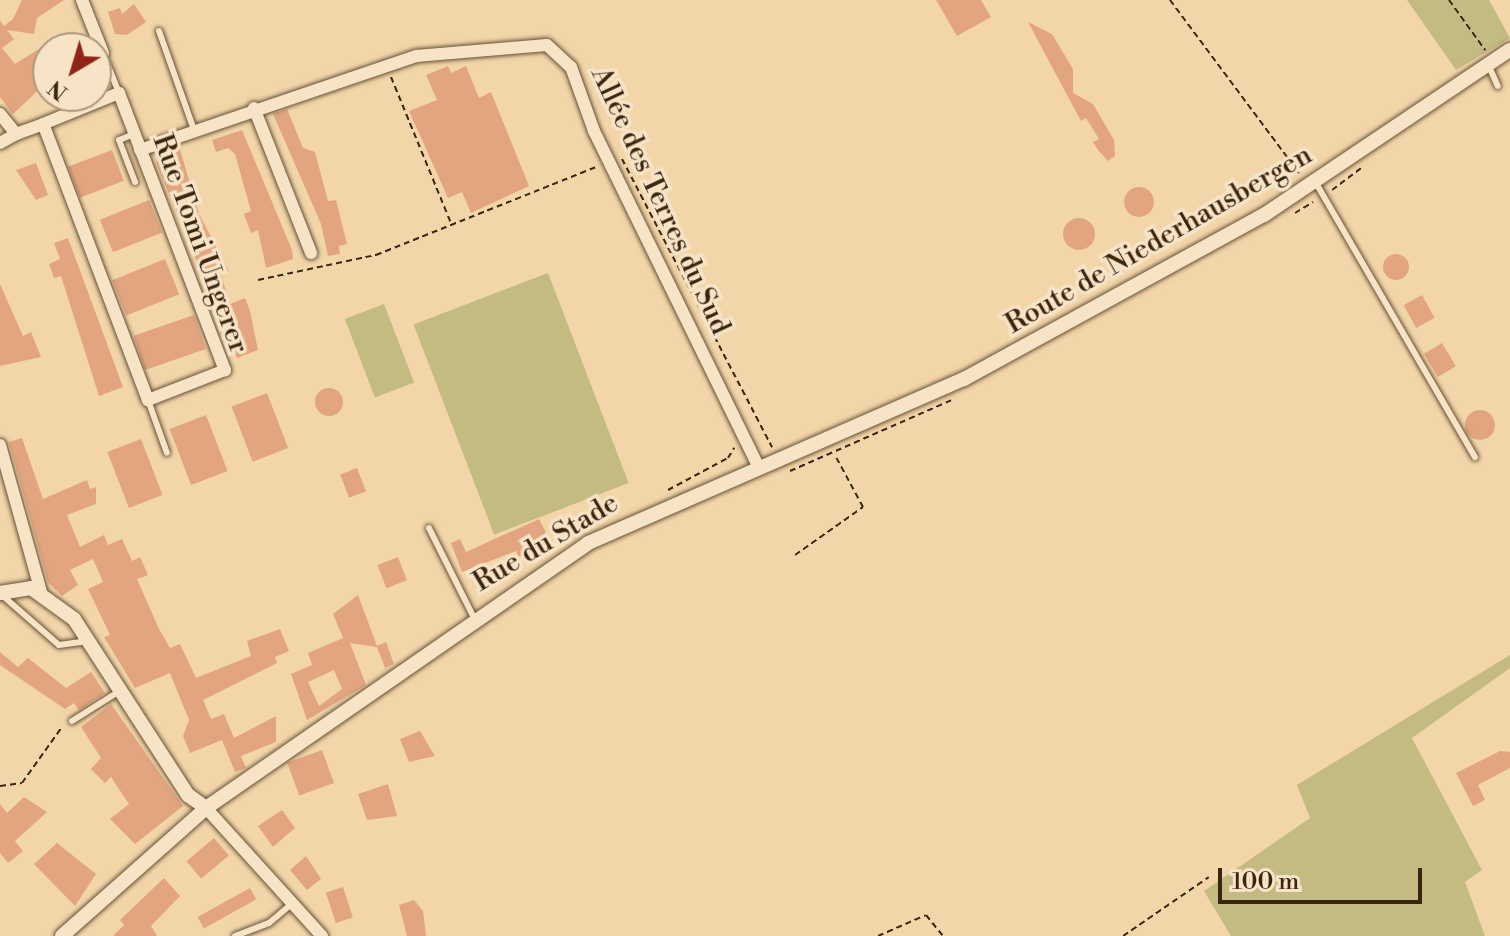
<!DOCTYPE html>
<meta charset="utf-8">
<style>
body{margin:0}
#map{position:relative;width:1510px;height:936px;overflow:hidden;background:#f2d6a9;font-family:"Libre Bodoni",serif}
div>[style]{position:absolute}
.green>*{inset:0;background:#c3bb82;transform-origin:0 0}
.building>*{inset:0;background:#e2a580;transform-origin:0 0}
.round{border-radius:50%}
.path>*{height:2px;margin-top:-1px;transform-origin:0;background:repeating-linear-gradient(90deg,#3a2511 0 6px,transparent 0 10px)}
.roads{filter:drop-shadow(0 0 2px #685137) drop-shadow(0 0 2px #685137)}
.service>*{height:6px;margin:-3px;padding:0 3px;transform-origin:3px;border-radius:3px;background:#f7e4c7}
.minor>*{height:12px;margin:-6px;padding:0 6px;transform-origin:6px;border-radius:6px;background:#f7e4c7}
.tertiary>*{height:14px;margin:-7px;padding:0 7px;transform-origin:7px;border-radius:7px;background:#f7e4c7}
span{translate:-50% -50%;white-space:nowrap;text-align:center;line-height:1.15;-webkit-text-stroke:7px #f7e4c7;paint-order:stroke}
.street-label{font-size:28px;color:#3a2511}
.north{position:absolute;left:32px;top:32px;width:80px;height:80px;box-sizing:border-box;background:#f7e4c7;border:2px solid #ab987e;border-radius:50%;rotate:218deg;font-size:22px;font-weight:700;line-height:32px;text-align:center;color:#3a2511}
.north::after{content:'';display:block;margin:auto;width:28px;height:36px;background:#8f2418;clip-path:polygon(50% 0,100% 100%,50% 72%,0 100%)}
.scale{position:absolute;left:1218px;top:868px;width:204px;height:36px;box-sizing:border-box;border:4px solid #3a2511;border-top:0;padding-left:10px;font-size:24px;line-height:28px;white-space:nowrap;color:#3a2511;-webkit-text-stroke:6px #f7e4c7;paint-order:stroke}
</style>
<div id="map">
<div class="green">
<div style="clip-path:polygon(1407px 0,1489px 0,1510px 38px,1456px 70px)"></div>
<div style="left:548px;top:273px;width:225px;height:144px;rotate:69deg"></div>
<div style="left:384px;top:304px;width:84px;height:42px;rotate:69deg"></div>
<div style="clip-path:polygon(1510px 655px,1510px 668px,1412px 738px,1482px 870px,1465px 882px,1485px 936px,1231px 936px,1204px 891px,1310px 818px,1297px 785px)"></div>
</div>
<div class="building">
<div style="clip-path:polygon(22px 0,64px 0,37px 18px,34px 34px,7px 30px,14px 39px,2px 48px,15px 64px,58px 37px,87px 42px,87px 48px,48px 48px,48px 81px,13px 114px,0 97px,0 20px,4px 26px,13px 19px)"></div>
<div style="clip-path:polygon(936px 0,981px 0,991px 17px,957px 36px)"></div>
<div style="clip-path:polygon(134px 4px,146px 22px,127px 35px,115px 34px,108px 12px,120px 8px,122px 14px)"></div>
<div style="clip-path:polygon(1028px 22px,1052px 34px,1073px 69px,1073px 93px,1093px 104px,1114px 140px,1115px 156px,1108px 161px,1098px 150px,1093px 142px,1099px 139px,1086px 118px,1081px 121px)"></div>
<div style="clip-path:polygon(448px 66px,451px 73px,466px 66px,479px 98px,491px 92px,529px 186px,471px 213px,462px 192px,448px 198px,409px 111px,437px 100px,426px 75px)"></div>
<div style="clip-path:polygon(287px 109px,303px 148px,315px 152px,328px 201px,336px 200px,347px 244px,339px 246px,340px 254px,328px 256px,321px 224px,273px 114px)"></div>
<div style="clip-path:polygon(242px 130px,292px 250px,293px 259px,266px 268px,258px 230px,251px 233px,244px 214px,251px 211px,235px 154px,228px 148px,216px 152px,212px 140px)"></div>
<div style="clip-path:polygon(179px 146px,199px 214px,229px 271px,221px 274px,230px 304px,245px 298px,250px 311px,258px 350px,237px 358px,157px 165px,156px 155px)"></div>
<div style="left:112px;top:150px;width:33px;height:47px;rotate:69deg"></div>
<div style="clip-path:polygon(36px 163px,48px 195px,36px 200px,16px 170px)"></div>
<div class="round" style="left:1124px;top:187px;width:30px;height:30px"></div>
<div style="left:149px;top:200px;width:35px;height:53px;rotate:68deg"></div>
<div class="round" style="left:1063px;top:218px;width:32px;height:32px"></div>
<div style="clip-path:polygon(68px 238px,123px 387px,99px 396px,61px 276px,54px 278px,49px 264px,60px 259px,54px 243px)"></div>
<div class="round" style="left:1383px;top:254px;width:26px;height:26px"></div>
<div style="left:165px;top:259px;width:38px;height:57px;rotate:68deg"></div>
<div style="clip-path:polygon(0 284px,23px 336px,31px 332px,41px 357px,0 366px)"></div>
<div style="left:1422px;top:295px;width:26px;height:21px;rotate:61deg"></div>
<div style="left:194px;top:315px;width:36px;height:64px;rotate:71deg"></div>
<div style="left:1442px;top:343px;width:27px;height:21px;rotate:59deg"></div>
<div class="round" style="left:315px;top:388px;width:28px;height:28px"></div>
<div style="left:267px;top:393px;width:59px;height:38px;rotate:69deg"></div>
<div class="round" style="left:1465px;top:410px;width:30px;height:30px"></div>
<div style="left:206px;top:415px;width:60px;height:39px;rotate:69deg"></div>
<div style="clip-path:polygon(22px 438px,43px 499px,87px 480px,90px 489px,96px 487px,96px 504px,67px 515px,80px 547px,104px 535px,108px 545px,122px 539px,132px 561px,140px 557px,148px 575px,137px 579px,159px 629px,170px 648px,180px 644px,196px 678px,251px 656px,247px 641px,280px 629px,289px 651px,275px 657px,277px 663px,203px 700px,211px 719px,224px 714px,234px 738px,276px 716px,276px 742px,241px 756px,246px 768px,235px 772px,222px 740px,190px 753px,183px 736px,189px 720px,170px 673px,135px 688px,104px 637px,110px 635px,88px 589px,103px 582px,93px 559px,70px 570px,78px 585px,62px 596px,48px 582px,9px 442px)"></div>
<div style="left:141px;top:439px;width:60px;height:36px;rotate:69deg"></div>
<div style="left:357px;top:468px;width:25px;height:18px;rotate:69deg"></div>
<div style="clip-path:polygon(539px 519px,550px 540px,519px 557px,516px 551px,462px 572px,451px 543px,460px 539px,466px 552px)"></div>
<div style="left:398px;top:557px;width:25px;height:22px;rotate:69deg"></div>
<div style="clip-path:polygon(evenodd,358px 595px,377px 646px,386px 642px,394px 664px,385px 668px,377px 647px,350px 643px,366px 685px,307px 720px,291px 674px,312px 665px,308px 653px,343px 638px,333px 614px,358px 595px,334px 670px,342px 689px,319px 706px,308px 682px,334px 670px)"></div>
<div style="clip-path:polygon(0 652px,18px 667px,28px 658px,66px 688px,91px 672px,105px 693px,79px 710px,74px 703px,65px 709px,0 665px)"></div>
<div style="clip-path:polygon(111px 704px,183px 806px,135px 844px,110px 819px,129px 804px,111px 777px,105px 783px,91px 769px,101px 758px,81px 727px)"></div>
<div style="clip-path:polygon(420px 731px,435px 756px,409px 762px,400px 739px)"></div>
<div style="left:322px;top:750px;width:35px;height:37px;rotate:70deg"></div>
<div style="clip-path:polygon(1500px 751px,1510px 752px,1510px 768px,1478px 785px,1485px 800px,1473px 806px,1456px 773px)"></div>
<div style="clip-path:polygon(388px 784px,397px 816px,367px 820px,358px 794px)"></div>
<div style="clip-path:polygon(24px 797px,47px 812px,15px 841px,23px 851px,8px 863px,0 853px,0 804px,7px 813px)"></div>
<div style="clip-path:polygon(282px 810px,295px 828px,273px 847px,258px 826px)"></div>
<div style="left:214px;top:838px;width:23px;height:36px;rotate:50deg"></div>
<div style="clip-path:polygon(57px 843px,96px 874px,75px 906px,34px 864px)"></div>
<div style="clip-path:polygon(306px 856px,321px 879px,307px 890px,290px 870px)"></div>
<div style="clip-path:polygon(164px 878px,180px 896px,151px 926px,157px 936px,113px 936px,124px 925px,120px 920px)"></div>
<div style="left:343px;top:887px;width:32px;height:18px;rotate:72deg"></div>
<div style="left:250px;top:888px;width:13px;height:60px;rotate:61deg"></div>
<div style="clip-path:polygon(414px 900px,423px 911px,426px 936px,407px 936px,399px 905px)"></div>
</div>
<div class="path">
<div style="left:1170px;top:0;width:216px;rotate:53.3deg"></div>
<div style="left:1449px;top:0;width:62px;rotate:54.2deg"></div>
<div style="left:391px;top:77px;width:158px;rotate:67.7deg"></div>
<div style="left:622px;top:159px;width:325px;rotate:62.5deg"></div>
<div style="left:1332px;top:190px;width:38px;rotate:-37deg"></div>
<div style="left:1295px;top:213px;width:21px;rotate:-31deg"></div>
<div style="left:258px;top:280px;width:121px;rotate:-12deg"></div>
<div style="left:376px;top:255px;width:239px;rotate:-21.8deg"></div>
<div style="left:790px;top:471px;width:177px;rotate:-23.7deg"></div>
<div style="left:668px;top:490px;width:68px;rotate:-28.1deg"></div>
<div style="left:728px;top:458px;width:12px;rotate:-59deg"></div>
<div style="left:795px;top:555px;width:83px;rotate:-35.2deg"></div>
<div style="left:863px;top:507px;width:57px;rotate:-118.4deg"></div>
<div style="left:0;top:786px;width:22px;rotate:-8deg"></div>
<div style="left:22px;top:783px;width:69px;rotate:-54.5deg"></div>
<div style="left:878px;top:936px;width:52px;rotate:-23.6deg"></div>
<div style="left:926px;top:915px;width:27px;rotate:51deg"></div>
<div style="left:1123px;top:936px;width:104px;rotate:-34.5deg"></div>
</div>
<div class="roads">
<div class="service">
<div style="left:159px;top:31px;width:102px;rotate:70.5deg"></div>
<div style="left:103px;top:53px;width:43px;rotate:68.2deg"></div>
<div style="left:1488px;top:64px;width:24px;rotate:66deg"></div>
<div style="left:134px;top:134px;width:16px;rotate:158deg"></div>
<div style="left:119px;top:140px;width:45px;rotate:69.1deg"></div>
<div style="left:1316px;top:183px;width:317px;rotate:59.9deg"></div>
<div style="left:148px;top:400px;width:56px;rotate:70.3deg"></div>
<div style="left:429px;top:528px;width:101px;rotate:63.4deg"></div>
<div style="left:3px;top:596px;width:74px;rotate:41.2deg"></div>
<div style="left:59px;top:645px;width:29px;rotate:-8deg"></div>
<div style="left:72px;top:721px;width:54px;rotate:-32.2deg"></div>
<div style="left:235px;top:936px;width:36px;rotate:-21deg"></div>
<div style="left:269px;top:923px;width:31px;rotate:-40deg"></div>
</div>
<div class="minor">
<div style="left:82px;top:0;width:57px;rotate:68.4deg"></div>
<div style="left:254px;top:108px;width:156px;rotate:68.5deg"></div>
<div style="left:0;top:114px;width:26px;rotate:51deg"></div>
<div style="left:0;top:143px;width:18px;rotate:-29deg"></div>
<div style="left:16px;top:134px;width:29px;rotate:-20deg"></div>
<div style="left:43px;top:124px;width:82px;rotate:-22.2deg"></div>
<div style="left:119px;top:93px;width:297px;rotate:69.1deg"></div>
<div style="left:225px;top:370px;width:83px;rotate:158.7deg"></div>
<div style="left:148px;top:400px;width:295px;rotate:-110.8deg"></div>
<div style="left:140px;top:150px;width:292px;rotate:-18.8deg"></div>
<div style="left:416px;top:56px;width:131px;rotate:-4.8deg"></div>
<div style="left:547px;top:45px;width:33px;rotate:43deg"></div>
<div style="left:571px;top:67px;width:68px;rotate:70.2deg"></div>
<div style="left:594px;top:131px;width:373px;rotate:63.9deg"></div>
<div style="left:0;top:445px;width:153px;rotate:74.4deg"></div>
<div style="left:206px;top:808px;width:173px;rotate:47.8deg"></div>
</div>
<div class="tertiary">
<div style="left:0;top:593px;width:31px;rotate:-9deg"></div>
<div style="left:31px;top:588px;width:53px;rotate:35.8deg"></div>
<div style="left:74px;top:619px;width:210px;rotate:57.1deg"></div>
<div style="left:188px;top:795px;width:22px;rotate:36deg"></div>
<div style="left:62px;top:936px;width:193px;rotate:-41.6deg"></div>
<div style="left:206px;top:808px;width:465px;rotate:-34.7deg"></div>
<div style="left:588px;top:543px;width:410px;rotate:-23.6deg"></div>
<div style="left:964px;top:379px;width:342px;rotate:-28.7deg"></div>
<div style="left:1264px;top:215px;width:296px;rotate:-33.9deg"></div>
</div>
</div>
<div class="street-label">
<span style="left:660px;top:201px;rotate:65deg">Allée des Terres du Sud</span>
<span style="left:1159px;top:240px;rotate:-30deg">Route de Niederhausbergen</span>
<span style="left:200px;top:244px;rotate:70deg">Rue Tomi Ungerer</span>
<span style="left:546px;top:543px;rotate:-31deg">Rue du Stade</span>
</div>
<div class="north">N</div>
<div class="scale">100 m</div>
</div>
